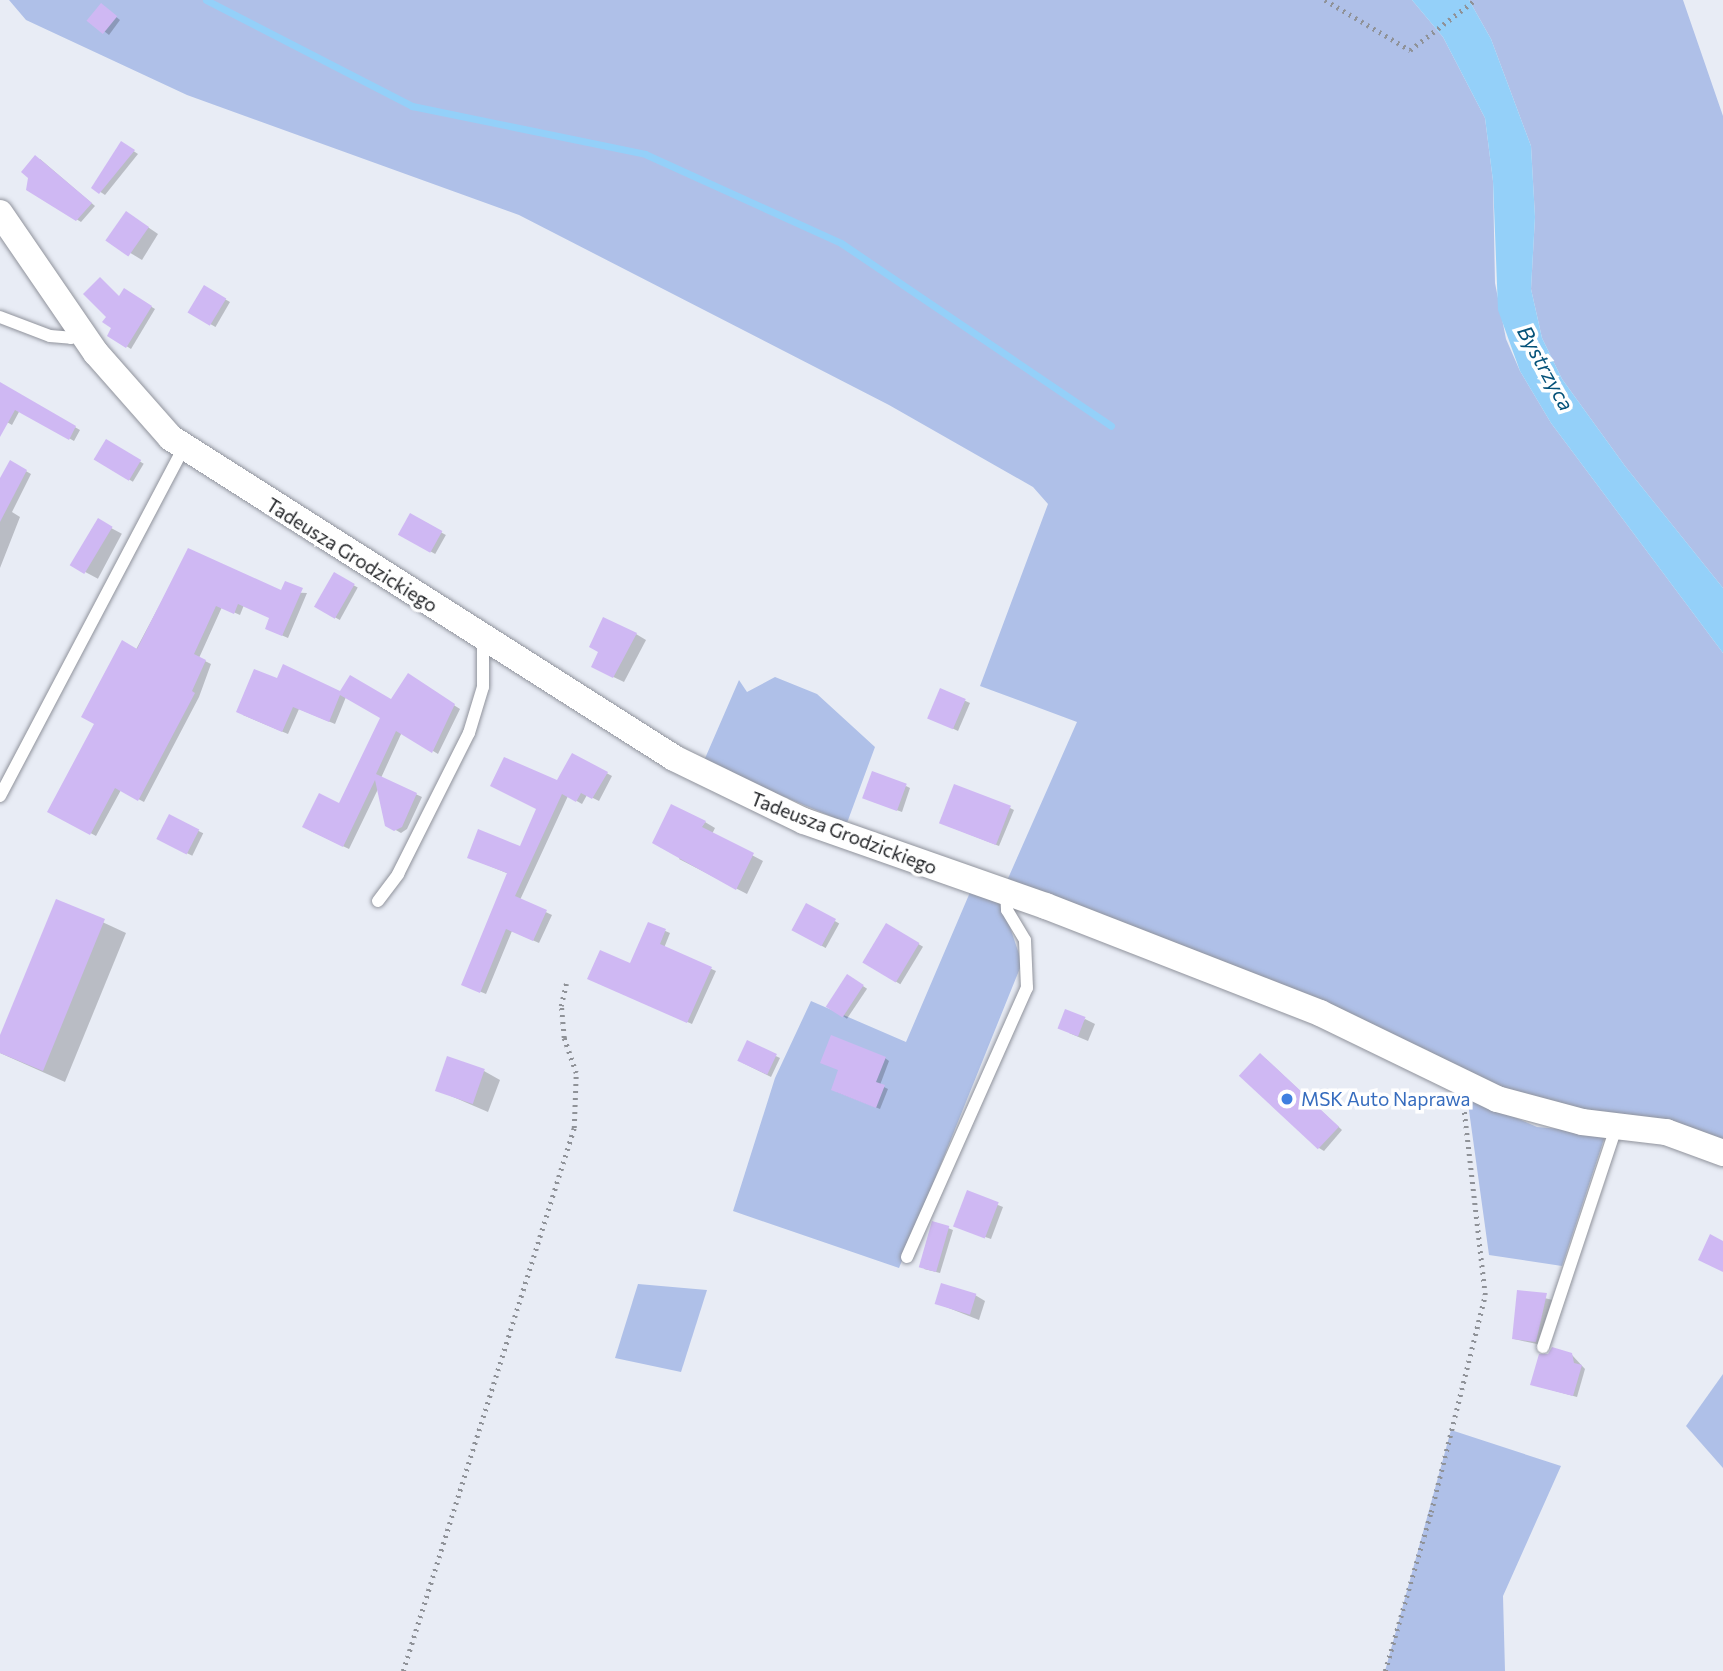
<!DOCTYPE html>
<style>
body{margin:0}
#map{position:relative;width:1723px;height:1671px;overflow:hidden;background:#e8ecf5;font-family:Commissioner,sans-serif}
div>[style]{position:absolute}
.green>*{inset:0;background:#afc0e8}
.water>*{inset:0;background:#94d0f9}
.shadow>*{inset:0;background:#0003;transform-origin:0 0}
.stream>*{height:7px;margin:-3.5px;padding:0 3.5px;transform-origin:3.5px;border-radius:3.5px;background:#94d0f9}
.building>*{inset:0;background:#cfb8f3;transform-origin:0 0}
.path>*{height:4.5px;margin-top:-2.25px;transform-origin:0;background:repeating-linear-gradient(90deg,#8f9298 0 2px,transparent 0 7px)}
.roads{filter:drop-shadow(0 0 2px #90939c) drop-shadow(0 0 2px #90939c)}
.lane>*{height:12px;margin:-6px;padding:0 6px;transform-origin:6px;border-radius:6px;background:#fff}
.street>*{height:26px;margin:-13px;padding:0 13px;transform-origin:13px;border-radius:13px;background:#fff}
.dots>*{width:19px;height:19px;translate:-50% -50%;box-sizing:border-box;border:4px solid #fff;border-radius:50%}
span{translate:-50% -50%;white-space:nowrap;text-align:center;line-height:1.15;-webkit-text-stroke:7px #fff;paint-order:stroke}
.street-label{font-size:19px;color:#232528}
.shop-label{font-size:19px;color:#366cbe}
.left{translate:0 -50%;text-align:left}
.water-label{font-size:21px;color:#055279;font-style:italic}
</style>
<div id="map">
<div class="green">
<div style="clip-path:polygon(9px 0,1412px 0,1443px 37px,1485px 118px,1493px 181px,1495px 283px,1506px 339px,1520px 371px,1551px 423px,1723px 653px,1723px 1153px,1518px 1106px,1427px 1050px,1006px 883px,1077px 722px,980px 686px,1048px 504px,1033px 487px,889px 405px,519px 215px,187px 95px,26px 20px)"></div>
<div style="clip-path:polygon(1469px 0,1683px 0,1723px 116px,1723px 588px,1625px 466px,1562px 379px,1542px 338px,1531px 289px,1535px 217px,1531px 146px,1491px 39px)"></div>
<div style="clip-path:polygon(775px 677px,817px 694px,875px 747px,847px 823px,703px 763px,739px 680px,747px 692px)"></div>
<div style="clip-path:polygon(971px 890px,1001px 900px,1022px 963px,899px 1268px,733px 1211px,775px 1078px,811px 1001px,906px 1042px)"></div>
<div style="clip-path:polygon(1467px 1096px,1537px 1127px,1606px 1133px,1562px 1266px,1489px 1255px)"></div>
<div style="clip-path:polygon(638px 1284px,707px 1290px,681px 1372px,615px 1358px)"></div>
<div style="clip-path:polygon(1723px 1374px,1723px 1468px,1686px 1426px)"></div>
<div style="clip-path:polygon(1451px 1430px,1561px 1466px,1503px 1596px,1505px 1671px,1385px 1671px)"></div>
</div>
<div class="water">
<div style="clip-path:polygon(1412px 0,1469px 0,1491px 39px,1531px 146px,1535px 217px,1531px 289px,1542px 338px,1562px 379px,1625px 466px,1723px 588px,1723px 653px,1551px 423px,1520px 371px,1498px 310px,1493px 181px,1485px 118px,1443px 37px)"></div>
</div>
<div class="shadow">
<div style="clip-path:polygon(105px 8px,120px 20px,109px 35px,90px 20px)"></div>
<div style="clip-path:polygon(121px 143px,138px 154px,105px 195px,93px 187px)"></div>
<div style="clip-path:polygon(40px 159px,95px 206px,81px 222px,28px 189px)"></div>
<div style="clip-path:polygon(136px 219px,158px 234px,142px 260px,109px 240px)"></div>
<div style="left:204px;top:287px;width:30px;height:29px;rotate:30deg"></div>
<div style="clip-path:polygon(124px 290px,155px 309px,131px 349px,109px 335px)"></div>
<div style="clip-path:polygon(0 384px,80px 430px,74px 441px,20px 410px,12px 425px,0 418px)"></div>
<div style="left:106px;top:441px;width:44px;height:21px;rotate:31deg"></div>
<div style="clip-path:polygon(10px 462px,31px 474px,12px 512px,20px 517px,0 568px,0 484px)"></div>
<div style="left:410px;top:515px;width:41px;height:22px;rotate:29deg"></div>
<div style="left:98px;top:521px;width:27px;height:51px;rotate:28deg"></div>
<div style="clip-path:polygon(189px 550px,282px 592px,307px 593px,288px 638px,272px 631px,271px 618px,244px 605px,240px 615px,222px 607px,199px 658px,211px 664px,199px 697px,144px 802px,121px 790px,96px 836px,50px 811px)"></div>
<div style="left:335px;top:575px;width:26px;height:37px;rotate:29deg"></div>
<div style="clip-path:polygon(636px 634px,646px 640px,624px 682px,603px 672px)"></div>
<div style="clip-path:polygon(408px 676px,460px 709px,438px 754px,402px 732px,381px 778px,422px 797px,407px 829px,401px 833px,387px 825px,379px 787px,349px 849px,309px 830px,340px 805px,382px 718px,346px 697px,335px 724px,299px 709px,288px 734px,243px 715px,278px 680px,391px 701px)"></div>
<div style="clip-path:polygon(941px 690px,970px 703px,958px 731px,935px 720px)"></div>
<div style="clip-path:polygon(573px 755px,612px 776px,599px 801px,587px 795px,582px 804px,568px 796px,520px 900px,552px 915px,539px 943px,512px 931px,486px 994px,469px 987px,509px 874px,475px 860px,520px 848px)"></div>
<div style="clip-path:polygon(906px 786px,910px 788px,902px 812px,869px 800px)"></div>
<div style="clip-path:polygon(1010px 808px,1014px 810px,999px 846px,943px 824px)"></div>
<div style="left:170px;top:817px;width:37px;height:25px;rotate:26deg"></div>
<div style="clip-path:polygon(705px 822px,715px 828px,712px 834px,763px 861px,747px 894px,679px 859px)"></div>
<div style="clip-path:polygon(57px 901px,126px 933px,65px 1082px,0 1053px,0 1040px)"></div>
<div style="left:806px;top:905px;width:38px;height:28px;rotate:29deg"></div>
<div style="clip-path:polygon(649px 924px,670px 933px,664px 948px,716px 971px,692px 1024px,594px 981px,630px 965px)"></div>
<div style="left:887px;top:925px;width:42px;height:44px;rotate:31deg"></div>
<div style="left:848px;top:976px;width:23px;height:36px;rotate:34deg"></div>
<div style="clip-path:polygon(1085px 1019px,1095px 1024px,1088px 1041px,1069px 1033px)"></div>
<div style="clip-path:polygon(748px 1043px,780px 1058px,771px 1077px,743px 1063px)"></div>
<div style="clip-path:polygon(885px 1058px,889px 1061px,880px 1085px,888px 1089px,880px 1109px,837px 1092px)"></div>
<div style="clip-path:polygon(1265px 1058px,1342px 1130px,1324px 1151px,1319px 1148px)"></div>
<div style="clip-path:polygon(484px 1071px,500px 1080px,488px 1112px,437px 1090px)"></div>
<div style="clip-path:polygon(968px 1193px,1003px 1207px,991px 1239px,960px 1228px)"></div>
<div style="clip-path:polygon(948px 1228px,953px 1230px,940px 1273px,924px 1269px)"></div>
<div style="clip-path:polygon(1519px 1292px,1557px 1301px,1546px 1346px,1514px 1339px)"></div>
<div style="clip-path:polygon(975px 1295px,985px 1301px,979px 1320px,936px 1303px)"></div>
<div style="clip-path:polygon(1572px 1355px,1585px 1369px,1577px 1397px,1537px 1386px)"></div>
</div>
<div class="stream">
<div style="left:206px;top:0;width:232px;rotate:27.2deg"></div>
<div style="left:412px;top:106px;width:238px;rotate:11.6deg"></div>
<div style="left:645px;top:154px;width:215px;rotate:24.4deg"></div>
<div style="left:841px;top:243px;width:326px;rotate:34.1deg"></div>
</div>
<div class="building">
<div style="left:101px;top:3px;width:21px;height:23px;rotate:39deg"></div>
<div style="clip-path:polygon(121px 141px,135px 150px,99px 194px,91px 188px)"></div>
<div style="clip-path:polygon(35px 155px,92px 203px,76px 221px,26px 190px,28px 178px,21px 172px)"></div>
<div style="left:126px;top:211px;width:28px;height:36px;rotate:35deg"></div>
<div style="clip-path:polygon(100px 277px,119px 296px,124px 288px,152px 306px,126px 348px,107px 336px,111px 328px,102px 322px,106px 317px,83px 294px)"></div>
<div style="left:204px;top:285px;width:26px;height:32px;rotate:31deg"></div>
<div style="clip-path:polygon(0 382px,76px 426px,69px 440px,15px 410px,0 437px)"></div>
<div style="left:106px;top:439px;width:41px;height:24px;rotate:31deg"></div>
<div style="clip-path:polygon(10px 460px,27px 470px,0 522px,0 478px)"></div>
<div style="left:410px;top:513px;width:37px;height:25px;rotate:29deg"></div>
<div style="left:98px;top:518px;width:17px;height:55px;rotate:31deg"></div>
<div style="clip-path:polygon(188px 548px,281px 590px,285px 581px,303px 588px,282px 636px,265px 629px,269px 618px,238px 604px,234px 614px,216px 606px,194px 654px,206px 660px,192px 691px,195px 693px,138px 801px,115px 788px,90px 835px,47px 812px,94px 724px,81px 717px,122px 640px,137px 649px)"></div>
<div style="left:334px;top:572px;width:24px;height:40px;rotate:30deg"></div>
<div style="clip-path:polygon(603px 617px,637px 633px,613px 678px,591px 667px,598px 652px,589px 647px)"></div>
<div style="clip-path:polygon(283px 664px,340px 691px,350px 675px,391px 699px,408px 673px,455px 704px,432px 753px,396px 731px,376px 774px,417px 793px,402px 827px,394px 831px,385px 826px,375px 780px,343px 847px,302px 827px,319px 793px,339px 803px,380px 718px,340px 695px,329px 722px,293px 707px,282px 732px,236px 712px,254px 669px,277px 678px)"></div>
<div style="left:940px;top:688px;width:28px;height:33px;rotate:23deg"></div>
<div style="clip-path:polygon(572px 753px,608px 772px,592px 799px,581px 793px,576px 802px,562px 794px,515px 896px,547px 910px,533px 941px,506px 929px,480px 993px,461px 985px,507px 873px,467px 858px,478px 829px,520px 846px,536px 809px,490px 786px,504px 757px,557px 780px)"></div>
<div style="left:872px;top:771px;width:37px;height:29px;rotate:20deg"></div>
<div style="left:954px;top:784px;width:61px;height:42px;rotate:21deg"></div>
<div style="clip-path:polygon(671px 804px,706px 821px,702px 827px,754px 853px,736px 890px,652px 843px)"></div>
<div style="left:169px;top:814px;width:34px;height:28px;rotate:27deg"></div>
<div style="clip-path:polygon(56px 899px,105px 919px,43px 1071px,0 1053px,0 1035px)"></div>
<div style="left:806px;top:903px;width:34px;height:31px;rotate:28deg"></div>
<div style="clip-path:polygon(648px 922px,666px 929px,660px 944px,712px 967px,687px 1023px,587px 979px,600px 950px,630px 963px)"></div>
<div style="left:886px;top:923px;width:39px;height:46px;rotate:31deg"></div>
<div style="left:847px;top:974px;width:20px;height:39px;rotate:33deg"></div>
<div style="left:1065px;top:1009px;width:22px;height:21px;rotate:21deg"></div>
<div style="clip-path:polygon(831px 1035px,886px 1057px,876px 1082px,885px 1085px,876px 1108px,831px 1090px,838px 1070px,820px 1063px)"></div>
<div style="left:747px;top:1040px;width:33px;height:23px;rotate:25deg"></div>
<div style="left:1260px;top:1053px;width:108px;height:31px;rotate:43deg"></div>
<div style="left:447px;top:1056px;width:40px;height:37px;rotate:19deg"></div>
<div style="left:967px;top:1190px;width:34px;height:39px;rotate:21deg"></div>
<div style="left:932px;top:1221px;width:18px;height:48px;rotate:16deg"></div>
<div style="clip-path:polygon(1710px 1234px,1723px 1241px,1723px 1272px,1698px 1260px)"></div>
<div style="left:941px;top:1283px;width:37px;height:22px;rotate:17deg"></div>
<div style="clip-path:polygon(1517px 1290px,1547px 1293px,1536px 1342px,1512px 1339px)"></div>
<div style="clip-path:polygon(1552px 1347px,1572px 1353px,1574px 1363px,1582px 1365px,1573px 1396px,1530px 1385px,1539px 1354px,1548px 1354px)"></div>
</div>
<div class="path">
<div style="left:1325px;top:0;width:99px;rotate:30.5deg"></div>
<div style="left:1410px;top:50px;width:82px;rotate:-37.6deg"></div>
<div style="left:403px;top:1671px;width:569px;rotate:-72.52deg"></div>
<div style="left:574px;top:1128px;width:55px;rotate:-87.9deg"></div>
<div style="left:576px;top:1073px;width:37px;rotate:-109deg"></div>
<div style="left:564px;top:1038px;width:32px;rotate:-95deg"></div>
<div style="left:561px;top:1006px;width:23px;rotate:-77deg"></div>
<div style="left:1385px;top:1671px;width:166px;rotate:-73.9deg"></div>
<div style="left:1431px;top:1512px;width:224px;rotate:-76deg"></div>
<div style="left:1485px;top:1295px;width:186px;rotate:-96.5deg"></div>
</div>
<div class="roads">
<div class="lane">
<div style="left:0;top:317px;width:53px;rotate:20.8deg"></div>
<div style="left:50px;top:336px;width:21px;rotate:5deg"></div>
<div style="left:71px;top:338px;width:11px;rotate:-27deg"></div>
<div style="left:0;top:796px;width:395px;rotate:-62.2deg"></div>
<div style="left:378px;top:901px;width:34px;rotate:-53deg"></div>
<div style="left:398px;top:874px;width:158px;rotate:-63.3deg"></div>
<div style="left:469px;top:733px;width:48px;rotate:-73.1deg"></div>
<div style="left:483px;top:687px;width:49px;rotate:-90deg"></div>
<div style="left:907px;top:1257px;width:295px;rotate:-66deg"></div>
<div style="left:1027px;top:988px;width:48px;rotate:-92.4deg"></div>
<div style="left:1025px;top:940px;width:35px;rotate:-121deg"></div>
<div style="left:1007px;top:910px;width:17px;rotate:-93deg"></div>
<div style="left:1543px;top:1347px;width:234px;rotate:-71.6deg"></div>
</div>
<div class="street">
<div style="left:0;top:213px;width:170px;rotate:55.6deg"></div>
<div style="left:96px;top:353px;width:113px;rotate:48.6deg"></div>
<div style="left:171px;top:438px;width:596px;rotate:32.46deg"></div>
<div style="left:674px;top:758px;width:144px;rotate:25.9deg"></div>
<div style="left:804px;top:821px;width:256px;rotate:19.4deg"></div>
<div style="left:1046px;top:906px;width:294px;rotate:21.3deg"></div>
<div style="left:1320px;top:1013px;width:197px;rotate:25.9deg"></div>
<div style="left:1497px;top:1099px;width:88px;rotate:15.1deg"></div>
<div style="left:1582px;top:1122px;width:85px;rotate:6.8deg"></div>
<div style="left:1666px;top:1132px;width:61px;rotate:20.2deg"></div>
</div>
</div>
<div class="dots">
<div style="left:1287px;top:1099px;background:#3f7fe0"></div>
</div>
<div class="street-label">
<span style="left:352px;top:555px;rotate:32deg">Tadeusza Grodzickiego</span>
<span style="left:844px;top:833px;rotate:21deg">Tadeusza Grodzickiego</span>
</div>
<div class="shop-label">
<span class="left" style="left:1301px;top:1099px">MSK Auto Naprawa</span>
</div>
<div class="water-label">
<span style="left:1546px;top:368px;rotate:61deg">Bystrzyca</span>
</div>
</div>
